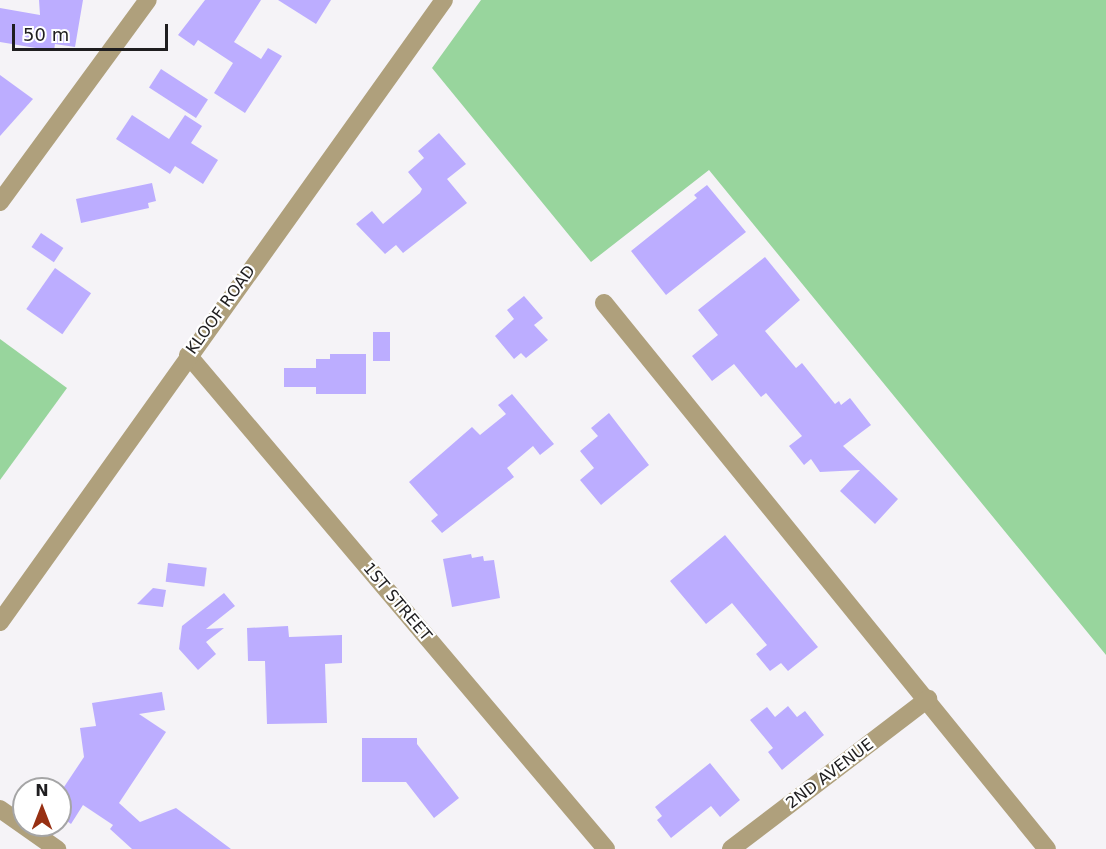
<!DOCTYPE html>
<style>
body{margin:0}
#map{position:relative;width:1106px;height:849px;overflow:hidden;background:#f5f3f7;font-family:"DejaVu Sans",sans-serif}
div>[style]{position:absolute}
.green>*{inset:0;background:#98d59d}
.building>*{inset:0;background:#bcadff;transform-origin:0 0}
.street>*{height:18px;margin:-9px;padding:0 9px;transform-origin:9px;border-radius:9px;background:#afa07c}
span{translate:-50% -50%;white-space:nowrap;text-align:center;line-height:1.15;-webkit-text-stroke:4.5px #fff;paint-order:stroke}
.street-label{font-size:16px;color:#1f1e20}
.north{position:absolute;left:12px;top:777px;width:60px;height:60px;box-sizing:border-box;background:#fff;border:2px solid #a5a5a6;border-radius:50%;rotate:0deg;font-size:16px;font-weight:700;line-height:24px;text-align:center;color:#1f1e20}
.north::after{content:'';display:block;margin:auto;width:21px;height:27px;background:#973013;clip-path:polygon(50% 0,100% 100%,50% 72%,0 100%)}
.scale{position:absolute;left:12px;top:24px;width:156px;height:27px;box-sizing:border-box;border:3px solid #1f1e20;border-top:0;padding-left:8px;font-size:18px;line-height:21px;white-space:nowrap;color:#1f1e20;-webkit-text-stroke:4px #fff;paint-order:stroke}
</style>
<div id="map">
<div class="green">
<div style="clip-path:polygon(481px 0,1106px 0,1106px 655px,709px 170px,591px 262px,432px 68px)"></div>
<div style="clip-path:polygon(0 339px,67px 388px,0 480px)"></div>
</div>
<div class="building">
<div style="clip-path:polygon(39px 0,83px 0,75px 47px,55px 44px,54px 51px,0 42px,0 8px,40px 15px)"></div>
<div style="clip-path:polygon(205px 0,261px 0,234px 42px,261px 59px,268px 48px,282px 56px,245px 113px,214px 93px,233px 63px,198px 40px,194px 46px,178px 35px)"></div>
<div style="clip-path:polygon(278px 0,331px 0,316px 24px)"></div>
<div style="left:161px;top:69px;width:56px;height:22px;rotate:33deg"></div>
<div style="clip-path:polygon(0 75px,33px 99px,0 136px)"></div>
<div style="clip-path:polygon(132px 115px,169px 139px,185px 115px,202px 126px,191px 143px,218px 160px,203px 184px,175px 166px,170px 174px,116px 139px)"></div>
<div style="clip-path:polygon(439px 133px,466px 164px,447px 179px,467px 203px,403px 253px,396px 245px,385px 254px,356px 224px,372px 211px,383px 224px,420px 193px,422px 189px,408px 172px,424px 158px,418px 151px)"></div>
<div style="clip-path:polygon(152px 183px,156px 201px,148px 203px,149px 208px,81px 223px,76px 199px)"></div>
<div style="clip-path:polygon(707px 185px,746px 232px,666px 295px,631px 251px,697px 198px,694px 195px)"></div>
<div style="left:41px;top:233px;width:27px;height:17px;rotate:34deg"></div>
<div style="clip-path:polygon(765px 257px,800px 300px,765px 331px,796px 368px,802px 363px,835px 404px,839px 401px,841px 405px,850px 398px,871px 425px,843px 446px,898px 499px,875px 524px,840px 491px,860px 470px,820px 472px,811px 459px,804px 465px,789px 446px,802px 436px,766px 393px,761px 397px,734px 364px,712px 381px,692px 356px,718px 335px,698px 310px)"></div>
<div style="left:55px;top:268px;width:44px;height:50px;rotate:35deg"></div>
<div style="clip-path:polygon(524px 296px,543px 318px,534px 325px,548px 340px,526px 358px,521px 353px,514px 359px,495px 336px,514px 319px,507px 310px)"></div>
<div style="left:373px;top:332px;width:17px;height:29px"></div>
<div style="clip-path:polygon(330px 354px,366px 354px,366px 394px,316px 394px,316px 387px,284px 387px,284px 368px,316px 368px,316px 359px,330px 359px)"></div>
<div style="clip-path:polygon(512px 394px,554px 444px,540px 455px,533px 446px,507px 468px,514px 477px,442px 533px,431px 521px,438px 515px,409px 482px,472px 427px,480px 435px,506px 414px,498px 405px)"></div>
<div style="clip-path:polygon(609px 413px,649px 465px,601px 505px,580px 480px,594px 468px,580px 451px,598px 436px,591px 428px)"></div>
<div style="clip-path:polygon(725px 535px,818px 647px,788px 671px,781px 663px,770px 671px,756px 654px,767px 645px,732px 603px,706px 624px,670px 581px)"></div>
<div style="clip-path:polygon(471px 554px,472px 558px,483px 556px,484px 561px,494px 560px,500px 598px,452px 607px,443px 559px)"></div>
<div style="left:168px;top:563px;width:39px;height:19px;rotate:7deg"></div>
<div style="clip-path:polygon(153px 588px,166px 590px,163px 607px,137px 604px)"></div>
<div style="clip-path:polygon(224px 593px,235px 606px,206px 629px,224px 628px,206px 642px,216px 654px,198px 670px,179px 649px,182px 626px)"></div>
<div style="clip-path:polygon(288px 626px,289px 637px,342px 635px,342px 663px,325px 664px,327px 723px,267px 724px,265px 661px,248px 661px,247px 628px)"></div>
<div style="clip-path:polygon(162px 692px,165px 710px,139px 714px,166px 732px,119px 803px,140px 822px,176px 808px,231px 849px,132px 849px,110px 829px,113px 825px,83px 805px,71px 824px,60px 816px,60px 793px,84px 757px,80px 728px,96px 726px,92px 703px)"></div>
<div style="clip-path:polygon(788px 706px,797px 717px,805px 711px,824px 735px,782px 770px,768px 752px,773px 748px,750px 720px,767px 707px,775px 717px)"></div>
<div style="clip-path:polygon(362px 738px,417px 738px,417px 744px,459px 798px,434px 818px,406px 782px,362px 782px)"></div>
<div style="clip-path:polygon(710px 763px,740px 800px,720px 817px,711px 806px,671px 838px,657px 820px,662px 816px,655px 807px)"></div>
</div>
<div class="street">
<div style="left:0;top:202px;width:250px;rotate:-53.8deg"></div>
<div style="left:604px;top:303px;width:703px;rotate:50.95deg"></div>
<div style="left:188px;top:355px;width:647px;rotate:49.76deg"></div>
<div style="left:0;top:622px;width:764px;rotate:-54.48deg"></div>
<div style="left:0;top:809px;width:70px;rotate:35.1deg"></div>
<div style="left:731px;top:849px;width:248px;rotate:-37.3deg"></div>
</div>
<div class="street-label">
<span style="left:221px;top:310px;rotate:-54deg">KLOOF ROAD</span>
<span style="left:397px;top:602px;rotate:50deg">1ST STREET</span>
<span style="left:830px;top:774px;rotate:-37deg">2ND AVENUE</span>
</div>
<div class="north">N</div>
<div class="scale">50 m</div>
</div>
